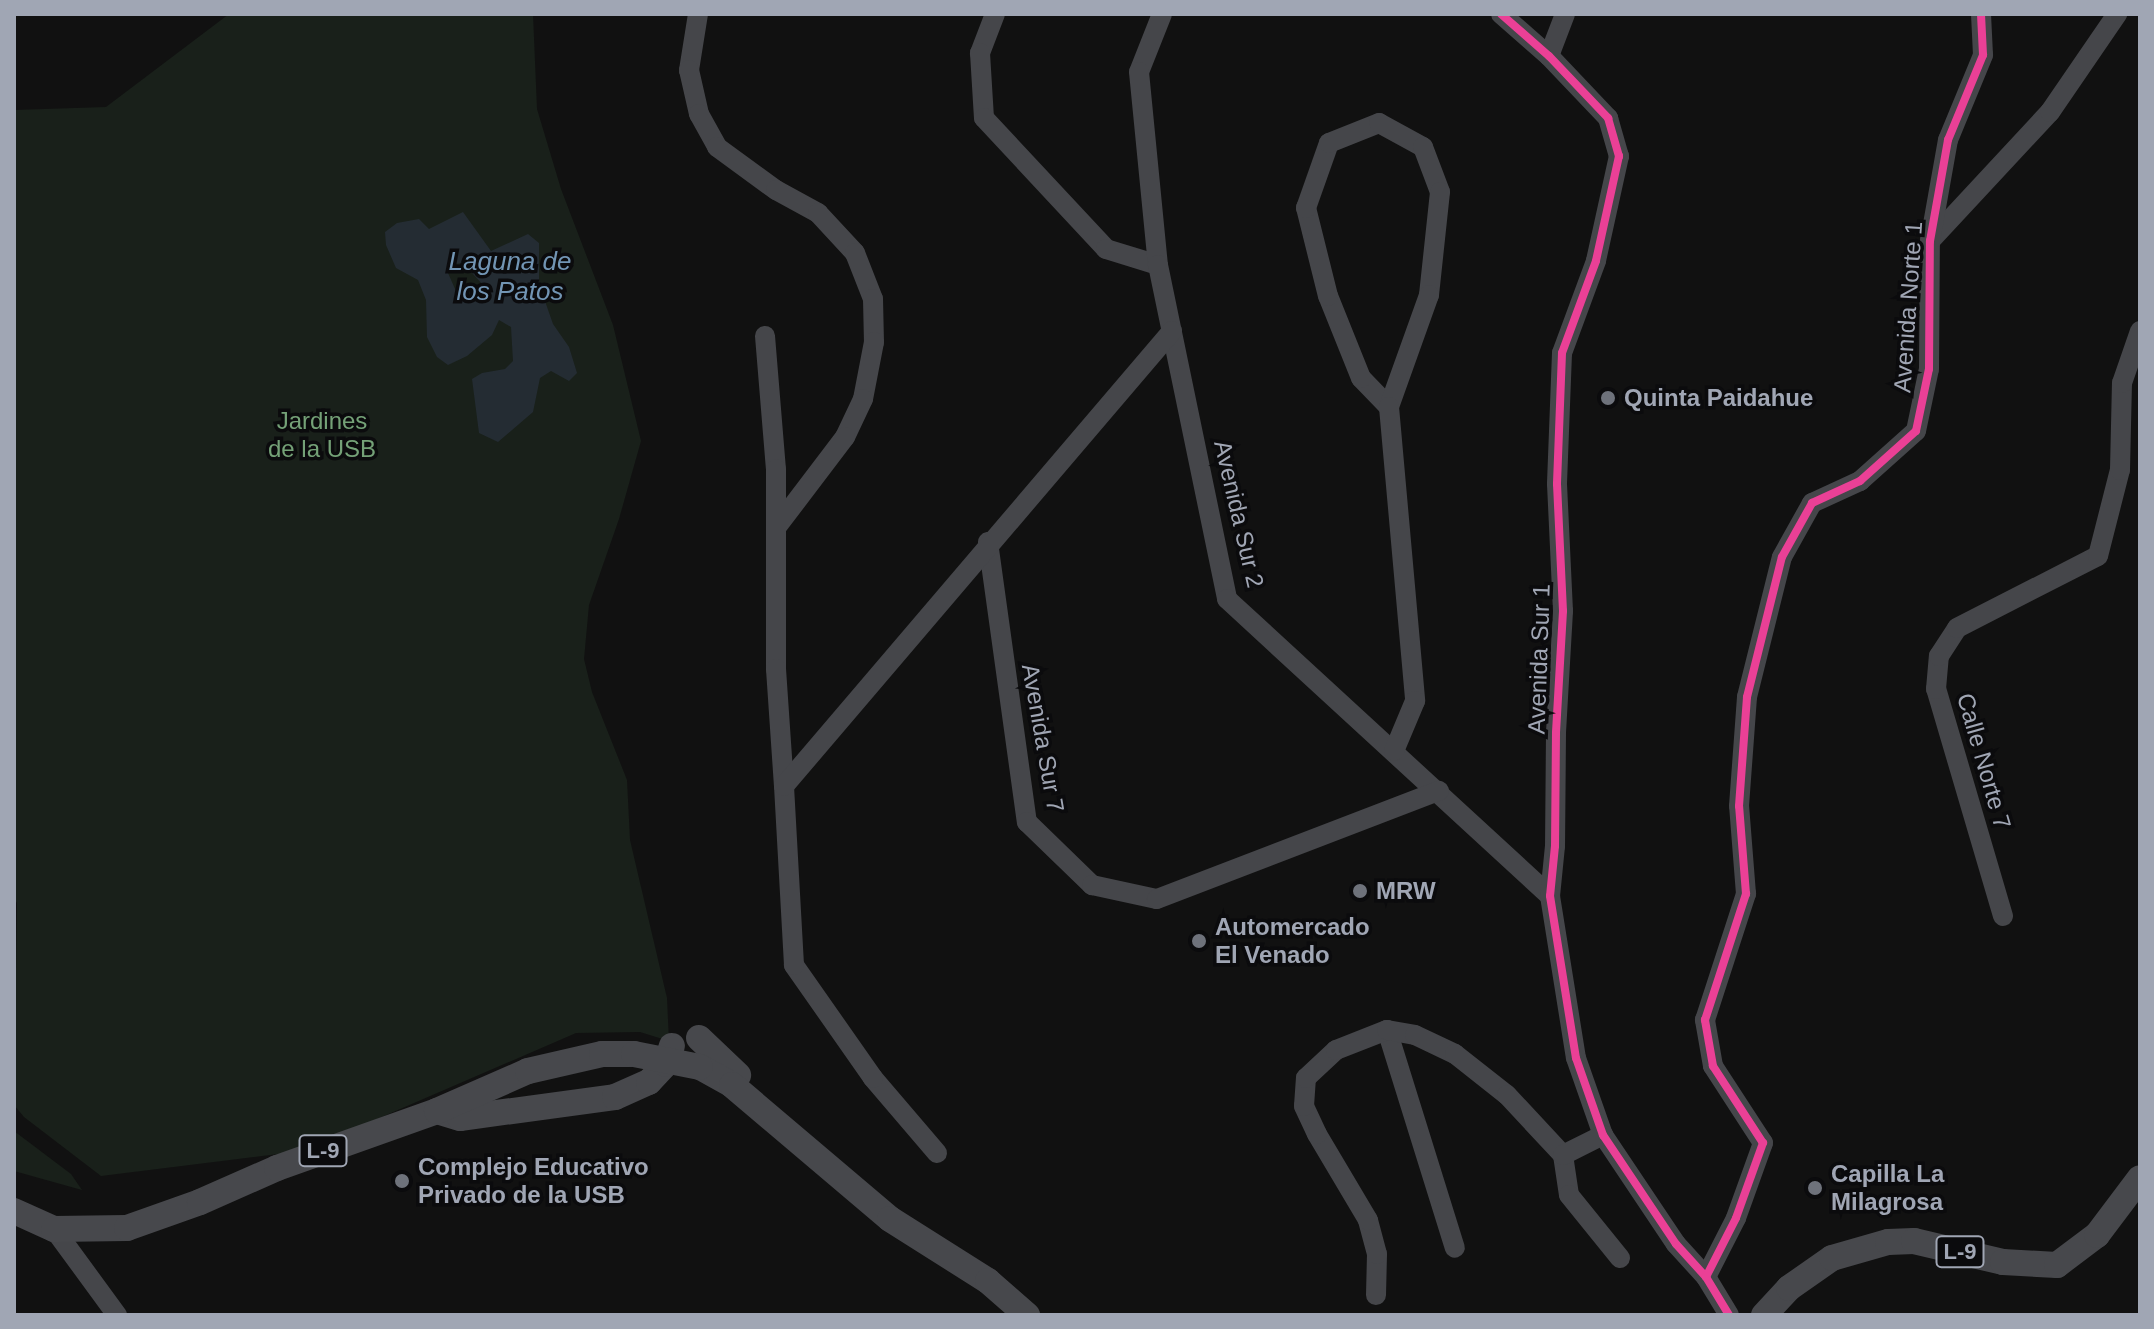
<!DOCTYPE html>
<style>
body{margin:0}
#map{position:relative;width:2154px;height:1329px;overflow:hidden;background:#111;font-family:Helvetica,sans-serif}
div>[style]{position:absolute}
.green>*{inset:0;background:#19201a}
.water>*{inset:0;background:#242c33}
.minor>*{height:20px;margin:-10px;padding:0 10px;transform-origin:10px;border-radius:10px;background:#45464a}
.major>*{height:26px;margin:-13px;padding:0 13px;transform-origin:13px;border-radius:13px;background:#47484c}
.major-bridge>*{height:26px;margin:-13px;padding:0 13px;transform-origin:13px;border-radius:13px;background:#47484c}
.cycleway>*{height:8px;margin:-4px;padding:0 4px;transform-origin:4px;border-radius:4px;background:#ea4096}
.dots>*{width:22px;height:22px;translate:-50% -50%;box-sizing:border-box;border:4px solid #0b0b0d;border-radius:50%}
span{translate:-50% -50%;white-space:nowrap;text-align:center;line-height:1.15;-webkit-text-stroke:7px #0b0b0d;paint-order:stroke}
.shield-label span{padding:2px 6px;background:#0b0b0d;border:2px solid;border-radius:6px;-webkit-text-stroke-width:0}
.shield-label{font-size:22px;color:#a0a6b4;font-weight:700}
.street-label{font-size:24px;color:#a0a6b4}
.poi-label{font-size:24px;color:#a0a6b4;font-weight:700}
.left{translate:0 -50%;text-align:left}
.park-label{font-size:24px;color:#74a177}
.water-label{font-size:26px;color:#7295b4;font-style:italic}
.frame{position:absolute;inset:0;border:16px solid #a0a6b4;pointer-events:none}
</style>
<div id="map">
<div class="green">
<div style="clip-path:polygon(229px 14px,533px 14px,537px 109px,561px 189px,613px 325px,641px 441px,619px 519px,589px 605px,584px 659px,592px 692px,627px 780px,630px 840px,667px 998px,669px 1041px,640px 1032px,576px 1033px,303px 1151px,101px 1176px,24px 1117px,14px 1105px,17px 903px,14px 899px,14px 110px,106px 107px)"></div>
<div style="clip-path:polygon(14px 1131px,71px 1174px,82px 1190px,14px 1171px)"></div>
</div>
<div class="water">
<div style="clip-path:polygon(evenodd,463px 212px,491px 251px,528px 234px,539px 243px,539px 284px,553px 324px,569px 347px,577px 373px,569px 381px,551px 371px,540px 378px,533px 412px,498px 442px,479px 433px,472px 379px,482px 373px,505px 369px,513px 361px,511px 327px,499px 320px,492px 335px,467px 356px,448px 365px,437px 357px,427px 337px,426px 300px,418px 280px,396px 268px,386px 245px,385px 232px,397px 223px,419px 219px,429px 229px,463px 212px,463px 263px,483px 285px,484px 293px,467px 303px,459px 298px,448px 273px,455px 264px,463px 263px)"></div>
</div>
<div class="minor">
<div style="left:698px;top:14px;width:57px;rotate:99.1deg"></div>
<div style="left:689px;top:70px;width:45px;rotate:77.2deg"></div>
<div style="left:699px;top:114px;width:38px;rotate:61deg"></div>
<div style="left:717px;top:147px;width:73px;rotate:36.1deg"></div>
<div style="left:776px;top:190px;width:48px;rotate:28.7deg"></div>
<div style="left:818px;top:213px;width:54px;rotate:47.2deg"></div>
<div style="left:855px;top:253px;width:49px;rotate:68.6deg"></div>
<div style="left:873px;top:299px;width:43px;rotate:88.7deg"></div>
<div style="left:874px;top:342px;width:58px;rotate:100.9deg"></div>
<div style="left:863px;top:399px;width:42px;rotate:115.3deg"></div>
<div style="left:845px;top:437px;width:114px;rotate:127.2deg"></div>
<div style="left:995px;top:14px;width:42px;rotate:111deg"></div>
<div style="left:980px;top:53px;width:65px;rotate:86.5deg"></div>
<div style="left:984px;top:118px;width:179px;rotate:47deg"></div>
<div style="left:1106px;top:249px;width:54px;rotate:17.1deg"></div>
<div style="left:1162px;top:14px;width:62px;rotate:111.6deg"></div>
<div style="left:1139px;top:72px;width:194px;rotate:84.4deg"></div>
<div style="left:1158px;top:265px;width:341px;rotate:78.3deg"></div>
<div style="left:1227px;top:599px;width:439px;rotate:42.6deg"></div>
<div style="left:1501px;top:14px;width:64px;rotate:41.2deg"></div>
<div style="left:1549px;top:56px;width:86px;rotate:46.4deg"></div>
<div style="left:1608px;top:118px;width:40px;rotate:74deg"></div>
<div style="left:1619px;top:156px;width:107px;rotate:102.4deg"></div>
<div style="left:1596px;top:261px;width:98px;rotate:110.3deg"></div>
<div style="left:1562px;top:353px;width:131px;rotate:92.2deg"></div>
<div style="left:1557px;top:484px;width:127px;rotate:87.3deg"></div>
<div style="left:1563px;top:611px;width:122px;rotate:93.3deg"></div>
<div style="left:1556px;top:733px;width:113px;rotate:90.5deg"></div>
<div style="left:1555px;top:846px;width:50px;rotate:95.7deg"></div>
<div style="left:1550px;top:896px;width:164px;rotate:80.9deg"></div>
<div style="left:1576px;top:1058px;width:82px;rotate:70.7deg"></div>
<div style="left:1603px;top:1135px;width:131px;rotate:56.2deg"></div>
<div style="left:1676px;top:1244px;width:45px;rotate:47.7deg"></div>
<div style="left:1706px;top:1277px;width:44px;rotate:58.8deg"></div>
<div style="left:1549px;top:56px;width:45px;rotate:-69.1deg"></div>
<div style="left:1930px;top:241px;width:176px;rotate:-47.1deg"></div>
<div style="left:2050px;top:112px;width:119px;rotate:-55.6deg"></div>
<div style="left:765px;top:336px;width:133px;rotate:85.3deg"></div>
<div style="left:776px;top:469px;width:200px;rotate:90deg"></div>
<div style="left:776px;top:669px;width:117px;rotate:86.1deg"></div>
<div style="left:1389px;top:407px;width:40px;rotate:-134deg"></div>
<div style="left:1361px;top:378px;width:88px;rotate:-111.9deg"></div>
<div style="left:1328px;top:296px;width:91px;rotate:-104deg"></div>
<div style="left:1306px;top:208px;width:69px;rotate:-70.5deg"></div>
<div style="left:1329px;top:143px;width:54px;rotate:-21.8deg"></div>
<div style="left:1379px;top:123px;width:50px;rotate:28.6deg"></div>
<div style="left:1423px;top:147px;width:48px;rotate:69.3deg"></div>
<div style="left:1440px;top:192px;width:104px;rotate:96.1deg"></div>
<div style="left:1429px;top:295px;width:119px;rotate:109.7deg"></div>
<div style="left:1389px;top:407px;width:295px;rotate:84.9deg"></div>
<div style="left:1415px;top:701px;width:54px;rotate:112.8deg"></div>
<div style="left:988px;top:542px;width:283px;rotate:82.1deg"></div>
<div style="left:1027px;top:822px;width:91px;rotate:44.1deg"></div>
<div style="left:1092px;top:885px;width:66px;rotate:12.2deg"></div>
<div style="left:1157px;top:899px;width:302px;rotate:-21deg"></div>
<div style="left:2003px;top:916px;width:237px;rotate:-106.4deg"></div>
<div style="left:1936px;top:689px;width:33px;rotate:-85deg"></div>
<div style="left:1939px;top:656px;width:33px;rotate:-57deg"></div>
<div style="left:1957px;top:628px;width:158px;rotate:-27.1deg"></div>
<div style="left:2098px;top:556px;width:89px;rotate:-75.7deg"></div>
<div style="left:2120px;top:470px;width:87px;rotate:-88.7deg"></div>
<div style="left:2122px;top:383px;width:55px;rotate:-70.9deg"></div>
<div style="left:1387px;top:1030px;width:228px;rotate:72.7deg"></div>
<div style="left:937px;top:1153px;width:99px;rotate:-130.5deg"></div>
<div style="left:873px;top:1078px;width:138px;rotate:-125deg"></div>
<div style="left:794px;top:965px;width:179px;rotate:-93.2deg"></div>
<div style="left:784px;top:786px;width:598px;rotate:-49.54deg"></div>
<div style="left:1563px;top:1155px;width:40px;rotate:81.5deg"></div>
<div style="left:1569px;top:1195px;width:81px;rotate:51deg"></div>
<div style="left:54px;top:1229px;width:107px;rotate:53.8deg"></div>
<div style="left:1706px;top:1277px;width:66px;rotate:-63deg"></div>
<div style="left:1736px;top:1218px;width:80px;rotate:-70.2deg"></div>
<div style="left:1763px;top:1143px;width:92px;rotate:-123deg"></div>
<div style="left:1713px;top:1066px;width:47px;rotate:-99.9deg"></div>
<div style="left:1705px;top:1020px;width:133px;rotate:-72deg"></div>
<div style="left:1746px;top:894px;width:88px;rotate:-94.5deg"></div>
<div style="left:1739px;top:806px;width:109px;rotate:-85.8deg"></div>
<div style="left:1747px;top:697px;width:144px;rotate:-76deg"></div>
<div style="left:1782px;top:557px;width:62px;rotate:-60.9deg"></div>
<div style="left:1812px;top:503px;width:53px;rotate:-24.6deg"></div>
<div style="left:1860px;top:481px;width:75px;rotate:-41.8deg"></div>
<div style="left:1916px;top:431px;width:63px;rotate:-78.2deg"></div>
<div style="left:1929px;top:369px;width:128px;rotate:-89.6deg"></div>
<div style="left:1930px;top:241px;width:103px;rotate:-79.9deg"></div>
<div style="left:1948px;top:140px;width:92px;rotate:-67.6deg"></div>
<div style="left:1983px;top:55px;width:41px;rotate:-92.8deg"></div>
<div style="left:1376px;top:1295px;width:41px;rotate:-88.6deg"></div>
<div style="left:1377px;top:1254px;width:35px;rotate:-105deg"></div>
<div style="left:1368px;top:1220px;width:100px;rotate:-120.7deg"></div>
<div style="left:1317px;top:1134px;width:31px;rotate:-115deg"></div>
<div style="left:1304px;top:1106px;width:28px;rotate:-86deg"></div>
<div style="left:1306px;top:1078px;width:41px;rotate:-43deg"></div>
<div style="left:1336px;top:1050px;width:55px;rotate:-21.4deg"></div>
<div style="left:1387px;top:1030px;width:28px;rotate:10deg"></div>
<div style="left:1415px;top:1035px;width:44px;rotate:25.4deg"></div>
<div style="left:1455px;top:1054px;width:66px;rotate:38.3deg"></div>
<div style="left:1507px;top:1095px;width:82px;rotate:47deg"></div>
<div style="left:1563px;top:1155px;width:45px;rotate:-26.6deg"></div>
</div>
<div class="major">
<div style="left:699px;top:1038px;width:54px;rotate:43.5deg"></div>
<div style="left:700px;top:1067px;width:37px;rotate:29deg"></div>
<div style="left:732px;top:1085px;width:207px;rotate:40.3deg"></div>
<div style="left:890px;top:1219px;width:116px;rotate:32.3deg"></div>
<div style="left:988px;top:1281px;width:52px;rotate:41.1deg"></div>
<div style="left:437px;top:1111px;width:24px;rotate:17deg"></div>
<div style="left:460px;top:1118px;width:156px;rotate:-7.7deg"></div>
<div style="left:615px;top:1097px;width:37px;rotate:-24deg"></div>
<div style="left:649px;top:1082px;width:25px;rotate:-47deg"></div>
<div style="left:666px;top:1064px;width:19px;rotate:-72deg"></div>
<div style="left:14px;top:1211px;width:44px;rotate:24.2deg"></div>
<div style="left:54px;top:1229px;width:73px;rotate:-0.8deg"></div>
<div style="left:127px;top:1228px;width:77px;rotate:-19.6deg"></div>
<div style="left:200px;top:1202px;width:84px;rotate:-23.8deg"></div>
<div style="left:277px;top:1168px;width:170px;rotate:-19.6deg"></div>
<div style="left:437px;top:1111px;width:99px;rotate:-23.7deg"></div>
<div style="left:528px;top:1071px;width:76px;rotate:-12.9deg"></div>
<div style="left:602px;top:1054px;width:32px"></div>
<div style="left:1764px;top:1315px;width:37px;rotate:-47deg"></div>
<div style="left:1789px;top:1288px;width:52px;rotate:-34.9deg"></div>
<div style="left:1832px;top:1258px;width:58px;rotate:-15.9deg"></div>
<div style="left:1888px;top:1242px;width:26px;rotate:-2deg"></div>
<div style="left:1914px;top:1241px;width:91px;rotate:13.3deg"></div>
<div style="left:2003px;top:1262px;width:54px;rotate:3.2deg"></div>
<div style="left:2057px;top:1265px;width:50px;rotate:-36.9deg"></div>
<div style="left:2097px;top:1235px;width:71px;rotate:-53deg"></div>
</div>
<div class="major-bridge">
<div style="left:634px;top:1054px;width:67px;rotate:11.1deg"></div>
</div>
<div class="cycleway">
<div style="left:1501px;top:14px;width:64px;rotate:41.2deg"></div>
<div style="left:1549px;top:56px;width:86px;rotate:46.4deg"></div>
<div style="left:1608px;top:118px;width:40px;rotate:74deg"></div>
<div style="left:1619px;top:156px;width:107px;rotate:102.4deg"></div>
<div style="left:1596px;top:261px;width:98px;rotate:110.3deg"></div>
<div style="left:1562px;top:353px;width:131px;rotate:92.2deg"></div>
<div style="left:1557px;top:484px;width:127px;rotate:87.3deg"></div>
<div style="left:1563px;top:611px;width:122px;rotate:93.3deg"></div>
<div style="left:1556px;top:733px;width:113px;rotate:90.5deg"></div>
<div style="left:1555px;top:846px;width:50px;rotate:95.7deg"></div>
<div style="left:1550px;top:896px;width:164px;rotate:80.9deg"></div>
<div style="left:1576px;top:1058px;width:82px;rotate:70.7deg"></div>
<div style="left:1603px;top:1135px;width:131px;rotate:56.2deg"></div>
<div style="left:1676px;top:1244px;width:45px;rotate:47.7deg"></div>
<div style="left:1706px;top:1277px;width:44px;rotate:58.8deg"></div>
<div style="left:1706px;top:1277px;width:66px;rotate:-63deg"></div>
<div style="left:1736px;top:1218px;width:80px;rotate:-70.2deg"></div>
<div style="left:1763px;top:1143px;width:92px;rotate:-123deg"></div>
<div style="left:1713px;top:1066px;width:47px;rotate:-99.9deg"></div>
<div style="left:1705px;top:1020px;width:133px;rotate:-72deg"></div>
<div style="left:1746px;top:894px;width:88px;rotate:-94.5deg"></div>
<div style="left:1739px;top:806px;width:109px;rotate:-85.8deg"></div>
<div style="left:1747px;top:697px;width:144px;rotate:-76deg"></div>
<div style="left:1782px;top:557px;width:62px;rotate:-60.9deg"></div>
<div style="left:1812px;top:503px;width:53px;rotate:-24.6deg"></div>
<div style="left:1860px;top:481px;width:75px;rotate:-41.8deg"></div>
<div style="left:1916px;top:431px;width:63px;rotate:-78.2deg"></div>
<div style="left:1929px;top:369px;width:128px;rotate:-89.6deg"></div>
<div style="left:1930px;top:241px;width:103px;rotate:-79.9deg"></div>
<div style="left:1948px;top:140px;width:92px;rotate:-67.6deg"></div>
<div style="left:1983px;top:55px;width:41px;rotate:-92.8deg"></div>
</div>
<div class="dots">
<div style="left:1608px;top:398px;background:#6e727b"></div>
<div style="left:1360px;top:891px;background:#6e727b"></div>
<div style="left:1199px;top:941px;background:#6e727b"></div>
<div style="left:402px;top:1181px;background:#6e727b"></div>
<div style="left:1815px;top:1188px;background:#6e727b"></div>
</div>
<div class="shield-label">
<span style="left:323px;top:1151px">L-9</span>
<span style="left:1960px;top:1252px">L-9</span>
</div>
<div class="street-label">
<span style="left:1908px;top:307px;rotate:-86deg">Avenida Norte 1</span>
<span style="left:1239px;top:514px;rotate:77deg">Avenida Sur 2</span>
<span style="left:1539px;top:659px;rotate:-88deg">Avenida Sur 1</span>
<span style="left:1043px;top:738px;rotate:80deg">Avenida Sur 7</span>
<span style="left:1984px;top:761px;rotate:74deg">Calle Norte 7</span>
</div>
<div class="poi-label">
<span class="left" style="left:1624px;top:398px">Quinta Paidahue</span>
<span class="left" style="left:1376px;top:891px">MRW</span>
<span class="left" style="left:1215px;top:941px">Automercado<br>El Venado</span>
<span class="left" style="left:418px;top:1181px">Complejo Educativo<br>Privado de la USB</span>
<span class="left" style="left:1831px;top:1188px">Capilla La<br>Milagrosa</span>
</div>
<div class="park-label">
<span style="left:322px;top:435px">Jardines<br>de la USB</span>
</div>
<div class="water-label">
<span style="left:510px;top:277px">Laguna de<br>los Patos</span>
</div>
<div class="frame"></div>
</div>
